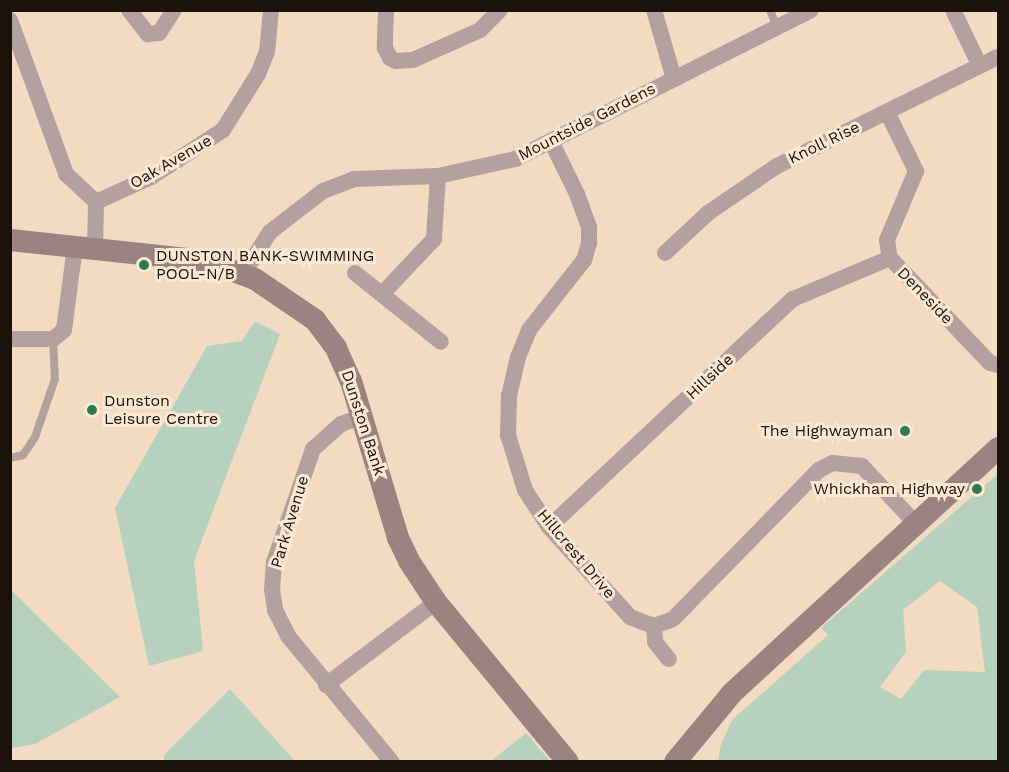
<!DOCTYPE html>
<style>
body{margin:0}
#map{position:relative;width:1009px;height:772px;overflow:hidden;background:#f2dbc0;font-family:"Work Sans",sans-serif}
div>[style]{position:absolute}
.green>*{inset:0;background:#b6d1bc}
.lane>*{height:8px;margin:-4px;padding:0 4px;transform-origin:4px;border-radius:4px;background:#b2a19f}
.street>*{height:16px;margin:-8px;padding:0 8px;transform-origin:8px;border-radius:8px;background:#b2a19f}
.secondary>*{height:22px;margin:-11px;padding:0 11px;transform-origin:11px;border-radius:11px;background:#9b8380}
.dots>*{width:16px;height:16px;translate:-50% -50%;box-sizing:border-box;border:3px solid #fce9d3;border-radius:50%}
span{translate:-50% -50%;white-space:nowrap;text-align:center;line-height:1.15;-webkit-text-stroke:6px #fce9d3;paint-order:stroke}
.street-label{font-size:16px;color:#1b1309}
.poi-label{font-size:16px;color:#1b1309}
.left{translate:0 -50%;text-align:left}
.right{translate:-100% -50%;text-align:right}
.frame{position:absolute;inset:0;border:12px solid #1b1309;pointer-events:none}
</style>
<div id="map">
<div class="green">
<div style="clip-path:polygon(255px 321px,280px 334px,194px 561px,203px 651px,149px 666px,115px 508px,207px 346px,242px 341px)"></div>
<div style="clip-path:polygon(evenodd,998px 474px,998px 761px,718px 761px,721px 744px,732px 720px,828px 635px,821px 628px,998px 474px,940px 581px,977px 607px,985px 672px,924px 670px,901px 699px,880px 687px,906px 652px,903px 610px,940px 581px)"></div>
<div style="clip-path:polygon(11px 590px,120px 697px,35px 744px,11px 748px)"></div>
<div style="clip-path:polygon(230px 689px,295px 761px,164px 761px,164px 755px)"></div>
<div style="clip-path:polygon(526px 733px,550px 761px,491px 761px)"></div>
</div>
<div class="lane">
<div style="left:770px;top:10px;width:18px;rotate:68deg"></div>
<div style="left:10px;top:458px;width:13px;rotate:-13deg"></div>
<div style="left:23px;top:455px;width:22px;rotate:-56deg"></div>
<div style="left:35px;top:437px;width:61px;rotate:-71deg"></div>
<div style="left:55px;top:379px;width:40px;rotate:-92.9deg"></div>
</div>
<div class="street">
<div style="left:129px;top:10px;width:31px;rotate:52deg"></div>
<div style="left:148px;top:34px;width:11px;rotate:-5deg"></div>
<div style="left:159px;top:33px;width:27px;rotate:-57deg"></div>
<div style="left:386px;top:10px;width:38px;rotate:92deg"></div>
<div style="left:385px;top:48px;width:11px;rotate:63deg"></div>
<div style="left:390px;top:58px;width:7px;rotate:27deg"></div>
<div style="left:396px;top:61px;width:17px;rotate:-3deg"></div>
<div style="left:413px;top:60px;width:73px;rotate:-24.1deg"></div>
<div style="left:480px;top:30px;width:28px;rotate:-45deg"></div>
<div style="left:654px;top:10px;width:72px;rotate:73.8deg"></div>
<div style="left:953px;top:10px;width:62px;rotate:64.3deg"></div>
<div style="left:10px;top:20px;width:164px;rotate:70deg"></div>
<div style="left:66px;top:174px;width:41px;rotate:43deg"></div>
<div style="left:96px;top:202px;width:47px;rotate:91.2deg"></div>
<div style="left:887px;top:112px;width:66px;rotate:63.8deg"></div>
<div style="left:916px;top:171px;width:75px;rotate:112.8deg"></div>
<div style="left:887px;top:240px;width:18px;rotate:81deg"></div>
<div style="left:890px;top:258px;width:145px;rotate:46.4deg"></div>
<div style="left:990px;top:363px;width:8px;rotate:14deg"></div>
<div style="left:551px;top:141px;width:59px;rotate:63.9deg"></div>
<div style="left:577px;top:194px;width:35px;rotate:70deg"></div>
<div style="left:589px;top:227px;width:16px;rotate:90deg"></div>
<div style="left:589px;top:243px;width:18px;rotate:106deg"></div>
<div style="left:584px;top:260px;width:89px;rotate:128.2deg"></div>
<div style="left:529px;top:330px;width:29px;rotate:112deg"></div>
<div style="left:518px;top:357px;width:39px;rotate:103deg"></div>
<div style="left:509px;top:395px;width:40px;rotate:91.4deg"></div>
<div style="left:508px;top:435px;width:58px;rotate:72.8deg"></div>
<div style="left:525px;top:490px;width:44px;rotate:57deg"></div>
<div style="left:549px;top:527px;width:121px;rotate:48deg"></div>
<div style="left:630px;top:617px;width:26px;rotate:21deg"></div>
<div style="left:654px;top:626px;width:20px;rotate:-20deg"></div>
<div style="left:673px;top:619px;width:209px;rotate:-45.6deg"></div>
<div style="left:819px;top:470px;width:16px;rotate:-27deg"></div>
<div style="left:833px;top:463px;width:29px;rotate:6deg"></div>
<div style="left:862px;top:466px;width:81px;rotate:47deg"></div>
<div style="left:96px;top:202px;width:60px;rotate:-24.4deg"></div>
<div style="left:151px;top:177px;width:86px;rotate:-33.1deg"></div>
<div style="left:223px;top:130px;width:66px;rotate:-58deg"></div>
<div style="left:258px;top:74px;width:24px;rotate:-68deg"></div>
<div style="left:267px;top:52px;width:42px;rotate:-84.6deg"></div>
<div style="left:665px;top:253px;width:59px;rotate:-42.9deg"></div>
<div style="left:708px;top:213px;width:83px;rotate:-34.3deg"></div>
<div style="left:777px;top:166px;width:246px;rotate:-26.3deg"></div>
<div style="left:355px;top:273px;width:110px;rotate:38.7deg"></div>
<div style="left:243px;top:274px;width:50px;rotate:-57.3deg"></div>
<div style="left:270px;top:232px;width:67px;rotate:-37.7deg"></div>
<div style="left:323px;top:191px;width:33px;rotate:-21deg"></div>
<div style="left:354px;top:179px;width:84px;rotate:-2deg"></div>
<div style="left:438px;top:176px;width:79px;rotate:-12.4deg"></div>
<div style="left:515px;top:159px;width:331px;rotate:-26.7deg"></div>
<div style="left:382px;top:294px;width:76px;rotate:-46.6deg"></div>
<div style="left:434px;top:239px;width:63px;rotate:-86.4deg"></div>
<div style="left:10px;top:339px;width:43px"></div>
<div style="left:53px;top:339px;width:14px;rotate:-39deg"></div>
<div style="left:64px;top:330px;width:84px;rotate:-82.5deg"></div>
<div style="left:364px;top:416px;width:24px;rotate:161deg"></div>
<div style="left:341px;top:424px;width:38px;rotate:138deg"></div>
<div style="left:313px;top:449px;width:120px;rotate:109deg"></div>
<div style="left:274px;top:562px;width:28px;rotate:94deg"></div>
<div style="left:272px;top:590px;width:20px;rotate:81deg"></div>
<div style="left:275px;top:610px;width:29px;rotate:63deg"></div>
<div style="left:288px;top:636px;width:163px;rotate:50.5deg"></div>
<div style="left:549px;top:527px;width:334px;rotate:-43.1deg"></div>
<div style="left:793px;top:299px;width:105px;rotate:-22.9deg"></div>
<div style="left:654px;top:626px;width:16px;rotate:86deg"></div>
<div style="left:655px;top:642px;width:22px;rotate:51deg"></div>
<div style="left:326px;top:685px;width:138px;rotate:-37deg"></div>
</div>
<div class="secondary">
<div style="left:10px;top:240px;width:197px;rotate:6.1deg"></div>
<div style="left:206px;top:261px;width:52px;rotate:20.2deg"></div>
<div style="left:255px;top:279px;width:73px;rotate:34.3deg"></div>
<div style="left:315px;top:320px;width:35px;rotate:53deg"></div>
<div style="left:336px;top:348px;width:36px;rotate:66deg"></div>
<div style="left:351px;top:381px;width:164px;rotate:73.3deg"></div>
<div style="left:398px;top:538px;width:25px;rotate:64deg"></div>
<div style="left:409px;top:561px;width:49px;rotate:56.6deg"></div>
<div style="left:436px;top:602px;width:207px;rotate:50.5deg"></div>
<div style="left:675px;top:762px;width:89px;rotate:-50.4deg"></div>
<div style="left:732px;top:693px;width:362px;rotate:-42.6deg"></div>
</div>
<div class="dots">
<div style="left:144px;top:265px;background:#2b7c4d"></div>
<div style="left:92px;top:410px;background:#2b7c4d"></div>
<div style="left:905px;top:431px;background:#2b7c4d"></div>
<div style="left:977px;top:489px;background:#2b7c4d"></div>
</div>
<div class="street-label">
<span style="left:587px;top:122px;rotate:-27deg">Mountside Gardens</span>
<span style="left:824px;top:143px;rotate:-26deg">Knoll Rise</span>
<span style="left:171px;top:162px;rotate:-30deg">Oak Avenue</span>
<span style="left:925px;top:296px;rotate:46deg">Deneside</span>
<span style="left:710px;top:377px;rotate:-43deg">Hillside</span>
<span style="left:363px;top:423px;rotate:72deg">Dunston Bank</span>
<span style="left:290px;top:522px;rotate:-73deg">Park Avenue</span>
<span style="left:576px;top:554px;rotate:50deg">Hillcrest Drive</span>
</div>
<div class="poi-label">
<span class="left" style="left:156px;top:265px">DUNSTON BANK-SWIMMING<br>POOL-N/B</span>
<span class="left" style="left:104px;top:410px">Dunston<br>Leisure Centre</span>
<span class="right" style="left:893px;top:431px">The Highwayman</span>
<span class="right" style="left:965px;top:489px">Whickham Highway</span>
</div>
<div class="frame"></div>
</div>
